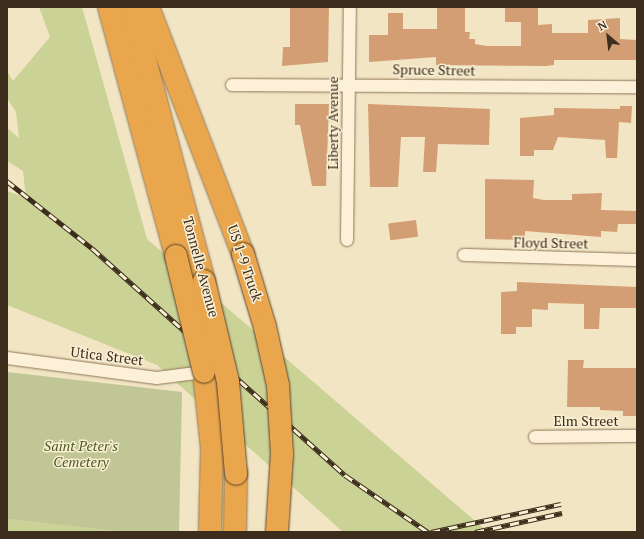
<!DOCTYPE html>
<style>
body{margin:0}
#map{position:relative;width:644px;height:539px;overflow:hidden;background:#f2e5c3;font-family:"PT Serif",serif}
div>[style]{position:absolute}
.green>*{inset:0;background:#cad296}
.cemetery>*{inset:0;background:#c0c695}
.building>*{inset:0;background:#d49e75;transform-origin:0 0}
.roads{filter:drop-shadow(0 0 1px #8f7658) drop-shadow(0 0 1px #8f7658)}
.street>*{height:12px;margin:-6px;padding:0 6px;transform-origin:6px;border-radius:6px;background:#fcf1d8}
.highway>*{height:22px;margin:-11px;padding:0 11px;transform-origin:11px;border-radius:11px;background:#e9a64c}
.rail>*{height:4.5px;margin-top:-2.25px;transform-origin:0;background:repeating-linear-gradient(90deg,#f9efd4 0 9px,#3d2d1d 0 18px);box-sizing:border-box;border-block:1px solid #3d2d1d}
.bridges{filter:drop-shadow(0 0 1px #5c432c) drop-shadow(0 0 1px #5c432c)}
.highway-bridge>*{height:22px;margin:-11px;padding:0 11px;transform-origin:11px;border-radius:11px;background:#e9a64c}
span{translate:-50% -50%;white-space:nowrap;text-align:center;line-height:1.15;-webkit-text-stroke:3px #f9efd4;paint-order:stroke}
.street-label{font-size:14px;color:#3d2d1d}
.park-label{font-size:14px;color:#4d5c22;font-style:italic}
.frame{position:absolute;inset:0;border:8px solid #3d2d1d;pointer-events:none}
.north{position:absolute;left:588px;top:16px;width:40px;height:40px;-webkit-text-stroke:3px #f9efd4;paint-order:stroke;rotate:332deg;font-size:11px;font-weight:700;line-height:16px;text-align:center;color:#3d2d1d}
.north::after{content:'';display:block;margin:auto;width:14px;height:18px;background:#3d2d1d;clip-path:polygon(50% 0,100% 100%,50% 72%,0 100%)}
</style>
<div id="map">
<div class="green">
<div style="clip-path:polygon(39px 7px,82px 7px,147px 239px,488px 532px,343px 532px,157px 365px,7px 305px,7px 191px,26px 198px,23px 171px,7px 161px,7px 128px,19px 138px,16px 112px,7px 98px,7px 71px,13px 81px,50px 37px)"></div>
<div style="clip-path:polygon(7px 519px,124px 532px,7px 532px)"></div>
</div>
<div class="cemetery">
<div style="clip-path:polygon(7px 372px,182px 392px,179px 532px,124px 532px,7px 519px)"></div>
</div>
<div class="building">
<div style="clip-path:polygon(290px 7px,329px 7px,328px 62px,282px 66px,283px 47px,290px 47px)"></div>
<div style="clip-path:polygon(437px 7px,465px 7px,465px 32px,470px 32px,469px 39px,475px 39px,475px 44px,487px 46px,521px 46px,521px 22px,505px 22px,505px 7px,538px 7px,538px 25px,552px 24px,552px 33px,588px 33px,588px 20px,620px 18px,620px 39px,637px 40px,637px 60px,554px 60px,554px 65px,546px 66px,436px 65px,436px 57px,369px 62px,369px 35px,388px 35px,388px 13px,403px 13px,403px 29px,437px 29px)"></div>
<div style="clip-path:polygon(295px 104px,329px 104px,326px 186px,312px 186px,300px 125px,295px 125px)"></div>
<div style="clip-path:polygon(368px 104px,490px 109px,489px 145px,438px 144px,436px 172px,423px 172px,425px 137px,401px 137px,398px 187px,370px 187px)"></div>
<div style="clip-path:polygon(620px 106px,632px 106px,631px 123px,619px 122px,617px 158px,606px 158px,605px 140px,558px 137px,553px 150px,534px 150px,534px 156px,520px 156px,520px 118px,554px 115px,554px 108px,620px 109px)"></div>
<div style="clip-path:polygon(485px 179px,534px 180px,533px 198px,544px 200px,572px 200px,572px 194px,602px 193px,601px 210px,637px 211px,637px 224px,618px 224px,617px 232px,601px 231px,601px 237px,525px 231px,525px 240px,485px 239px)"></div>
<div style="left:416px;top:220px;width:17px;height:28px;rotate:83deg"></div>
<div style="clip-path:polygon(517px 282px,637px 287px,637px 308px,600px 308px,599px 329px,584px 329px,584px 304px,548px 303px,548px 310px,532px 309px,532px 327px,516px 327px,516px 334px,501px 334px,501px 292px,517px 291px)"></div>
<div style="clip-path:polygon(568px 360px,584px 360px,583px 368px,637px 368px,637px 416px,623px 416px,623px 411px,600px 410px,600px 407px,567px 407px)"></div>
</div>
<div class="roads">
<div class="street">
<div style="left:232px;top:85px;width:405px;rotate:0.3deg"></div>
<div style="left:347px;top:240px;width:233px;rotate:-89.3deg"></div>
<div style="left:464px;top:255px;width:173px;rotate:1.7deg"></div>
<div style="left:7px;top:358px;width:151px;rotate:7.6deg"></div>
<div style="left:157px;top:378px;width:47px;rotate:-7.3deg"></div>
<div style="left:535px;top:437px;width:102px;rotate:-0.6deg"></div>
</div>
<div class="highway">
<div style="left:109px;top:7px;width:258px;rotate:74.9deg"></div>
<div style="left:131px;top:7px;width:284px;rotate:75.1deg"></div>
<div style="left:148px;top:7px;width:265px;rotate:69deg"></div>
<div style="left:204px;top:372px;width:76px;rotate:84deg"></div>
<div style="left:212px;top:448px;width:84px;rotate:91.4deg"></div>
<div style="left:235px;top:532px;width:58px;rotate:-89deg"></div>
</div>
</div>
<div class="rail">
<div style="left:7px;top:181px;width:110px;rotate:38.3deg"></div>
<div style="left:93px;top:249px;width:338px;rotate:41.9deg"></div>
<div style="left:345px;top:475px;width:101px;rotate:34.5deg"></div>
<div style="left:431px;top:532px;width:133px;rotate:-12.2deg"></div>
<div style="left:475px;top:532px;width:89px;rotate:-12.3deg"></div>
</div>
<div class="bridges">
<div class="highway-bridge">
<div style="left:243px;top:254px;width:76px;rotate:73.2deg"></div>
<div style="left:265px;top:327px;width:59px;rotate:77.4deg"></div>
<div style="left:278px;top:385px;width:69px;rotate:86.7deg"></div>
<div style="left:282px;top:454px;width:78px;rotate:93.7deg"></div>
<div style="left:176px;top:256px;width:119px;rotate:76.4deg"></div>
<div style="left:204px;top:281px;width:104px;rotate:76.6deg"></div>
<div style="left:228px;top:382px;width:92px;rotate:85deg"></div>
</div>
</div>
<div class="street-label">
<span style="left:434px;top:70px;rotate:1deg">Spruce Street</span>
<span style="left:333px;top:123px;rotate:-90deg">Liberty Avenue</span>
<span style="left:551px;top:243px;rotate:1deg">Floyd Street</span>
<span style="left:245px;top:263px;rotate:71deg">US 1-9 Truck</span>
<span style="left:201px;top:267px;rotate:75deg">Tonnelle Avenue</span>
<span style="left:107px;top:356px;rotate:7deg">Utica Street</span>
<span style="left:586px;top:421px">Elm Street</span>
</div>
<div class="park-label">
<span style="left:81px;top:454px">Saint Peter's<br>Cemetery</span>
</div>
<div class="frame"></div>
<div class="north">N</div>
</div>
